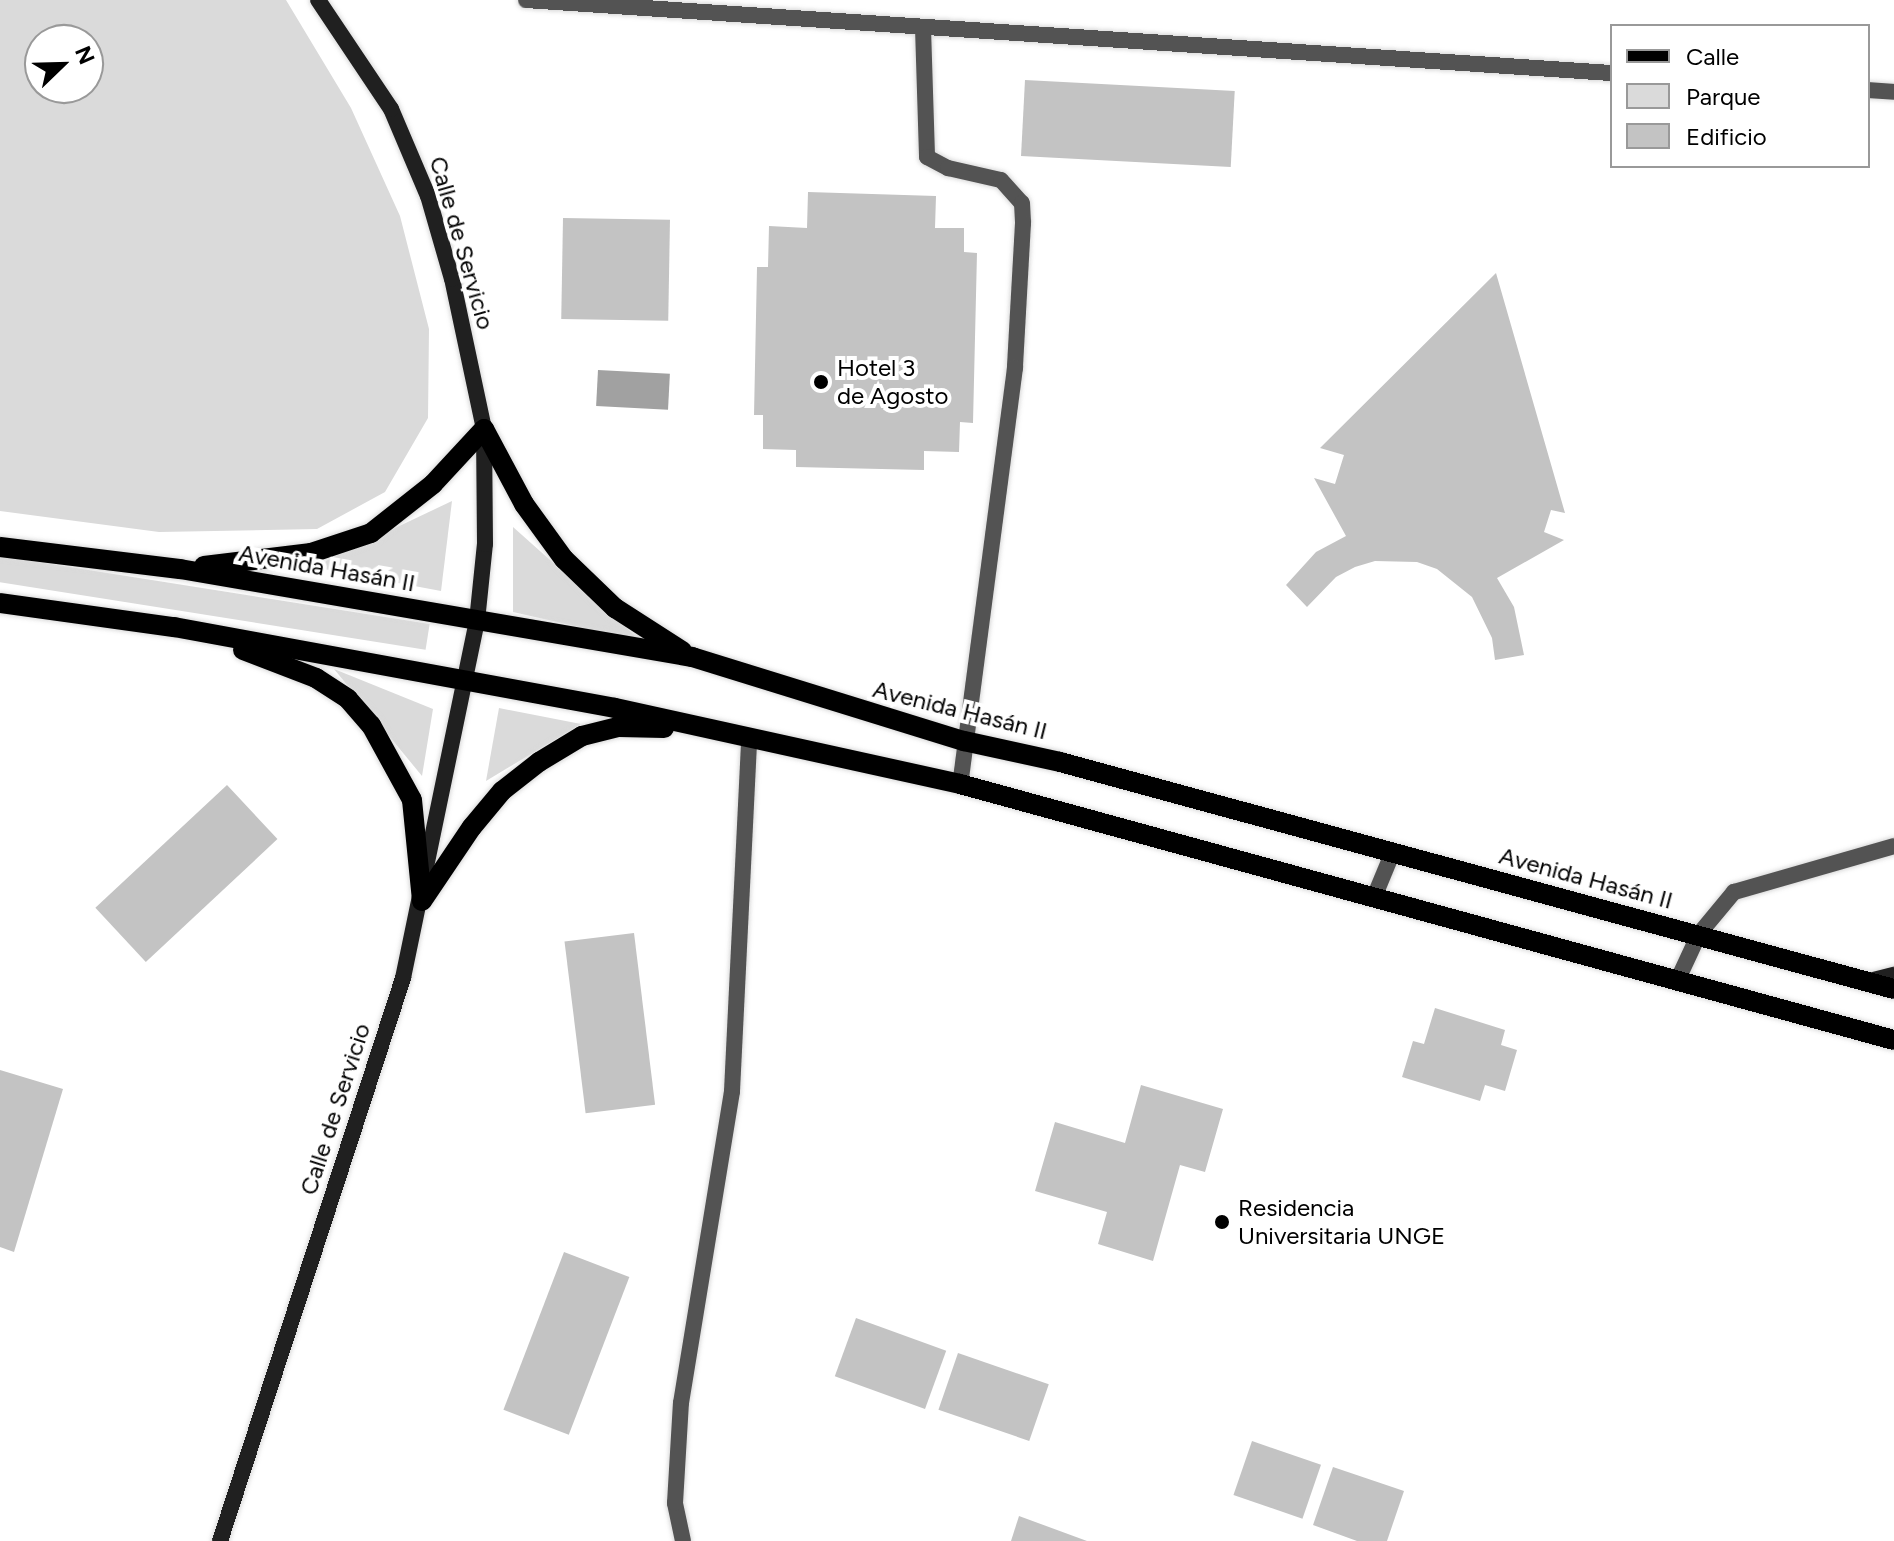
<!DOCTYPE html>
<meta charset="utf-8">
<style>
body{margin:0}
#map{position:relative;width:1894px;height:1541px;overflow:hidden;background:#fff;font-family:Figtree,sans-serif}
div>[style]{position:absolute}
.green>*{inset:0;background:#dadada;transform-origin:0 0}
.water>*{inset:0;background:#a1a1a1;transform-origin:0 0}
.building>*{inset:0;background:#c3c3c3;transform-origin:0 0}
.roads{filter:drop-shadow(0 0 2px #dbdbdb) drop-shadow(0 0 2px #dbdbdb)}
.lane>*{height:16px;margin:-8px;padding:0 8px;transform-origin:8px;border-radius:8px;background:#535353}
.street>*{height:16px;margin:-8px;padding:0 8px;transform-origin:8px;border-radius:8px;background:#535353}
.secondary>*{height:16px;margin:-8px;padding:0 8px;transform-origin:8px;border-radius:8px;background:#202020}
.primary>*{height:20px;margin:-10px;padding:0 10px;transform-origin:10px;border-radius:10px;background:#000}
.dots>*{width:22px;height:22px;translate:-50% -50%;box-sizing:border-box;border:4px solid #fff;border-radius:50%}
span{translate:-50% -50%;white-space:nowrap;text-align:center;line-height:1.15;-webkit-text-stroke:8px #fff;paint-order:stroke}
.street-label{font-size:24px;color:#000}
.poi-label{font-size:24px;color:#000}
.left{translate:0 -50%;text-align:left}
.legend{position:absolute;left:1610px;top:24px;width:260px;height:144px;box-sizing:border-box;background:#fff;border:2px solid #999;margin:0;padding:10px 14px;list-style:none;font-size:24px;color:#000}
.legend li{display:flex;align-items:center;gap:16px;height:40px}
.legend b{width:40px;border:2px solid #999}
.north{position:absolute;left:24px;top:24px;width:80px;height:80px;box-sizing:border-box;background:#fff;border:2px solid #999;border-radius:50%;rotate:67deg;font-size:22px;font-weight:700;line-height:32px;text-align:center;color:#000}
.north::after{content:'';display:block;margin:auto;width:28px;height:36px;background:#000;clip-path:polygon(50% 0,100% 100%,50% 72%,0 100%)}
</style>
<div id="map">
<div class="green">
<div style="clip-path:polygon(evenodd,0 0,286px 0,351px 108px,400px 216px,429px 329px,428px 418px,385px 492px,317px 529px,159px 532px,0 511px,0 0,88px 40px,88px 88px,40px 88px,40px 40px,88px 40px)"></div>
<div style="clip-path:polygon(452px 501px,441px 591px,313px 567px)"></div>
<div style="clip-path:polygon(513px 527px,641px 641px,513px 612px)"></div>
<div style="left:0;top:556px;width:435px;height:26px;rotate:9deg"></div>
<div style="clip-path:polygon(334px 669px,433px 709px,422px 776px)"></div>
<div style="clip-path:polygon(499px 708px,581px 724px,486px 781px)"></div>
</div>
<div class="water">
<div style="left:598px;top:370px;width:72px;height:36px;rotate:3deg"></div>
</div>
<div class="building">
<div style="left:1025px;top:80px;width:210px;height:76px;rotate:3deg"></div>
<div style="clip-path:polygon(808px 192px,936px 196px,935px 228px,964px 228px,964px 252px,977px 253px,973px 423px,960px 422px,959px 452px,924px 451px,924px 470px,796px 467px,796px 450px,763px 449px,763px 415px,754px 415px,757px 267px,768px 267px,769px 226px,807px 228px)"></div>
<div style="left:563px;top:218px;width:107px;height:101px;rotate:1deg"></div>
<div style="clip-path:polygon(1496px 273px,1565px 513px,1551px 510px,1544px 532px,1564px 540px,1497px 578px,1514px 607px,1524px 655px,1495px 660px,1492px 638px,1472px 597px,1437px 569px,1417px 562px,1375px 561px,1355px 567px,1336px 577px,1307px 607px,1286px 585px,1316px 552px,1346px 536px,1314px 478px,1335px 484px,1344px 455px,1320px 448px)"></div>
<div style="left:227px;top:785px;width:74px;height:180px;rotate:47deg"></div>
<div style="left:634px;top:933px;width:173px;height:70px;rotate:83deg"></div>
<div style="clip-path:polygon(1435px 1008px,1505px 1030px,1501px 1045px,1517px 1050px,1505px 1091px,1485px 1085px,1480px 1101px,1402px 1077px,1413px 1041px,1424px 1044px)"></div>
<div style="clip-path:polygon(0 1070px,63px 1089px,14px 1252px,0 1247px)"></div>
<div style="clip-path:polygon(1141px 1085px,1223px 1109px,1205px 1172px,1180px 1165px,1153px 1261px,1098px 1244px,1107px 1212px,1035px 1191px,1055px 1122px,1125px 1143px)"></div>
<div style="left:564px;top:1252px;width:70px;height:169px;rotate:21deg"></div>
<div style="left:856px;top:1318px;width:96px;height:62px;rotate:20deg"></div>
<div style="left:958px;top:1353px;width:96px;height:60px;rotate:19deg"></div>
<div style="left:1252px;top:1441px;width:73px;height:57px;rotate:19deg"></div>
<div style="clip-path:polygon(1333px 1467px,1404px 1491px,1387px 1541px,1357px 1541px,1313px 1525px)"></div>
<div style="clip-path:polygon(1019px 1516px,1087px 1541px,1011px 1541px)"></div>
</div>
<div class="roads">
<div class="lane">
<div style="left:923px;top:28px;width:129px;rotate:88.2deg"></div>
<div style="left:927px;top:157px;width:24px;rotate:28deg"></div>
<div style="left:948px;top:168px;width:54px;rotate:12.8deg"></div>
<div style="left:1001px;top:180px;width:31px;rotate:48deg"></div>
<div style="left:1022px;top:203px;width:20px;rotate:87deg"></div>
<div style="left:1023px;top:223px;width:145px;rotate:93.2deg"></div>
<div style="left:1015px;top:368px;width:420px;rotate:97.5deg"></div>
</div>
<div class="street">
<div style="left:526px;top:0;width:1088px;rotate:3.85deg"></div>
<div style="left:1868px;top:90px;width:26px;rotate:4deg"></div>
<div style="left:1375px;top:895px;width:44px;rotate:-67.5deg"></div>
<div style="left:1679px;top:977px;width:47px;rotate:-65.1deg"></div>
<div style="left:1699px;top:934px;width:55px;rotate:-50.2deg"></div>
<div style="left:1734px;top:892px;width:166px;rotate:-16deg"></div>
<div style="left:683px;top:1541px;width:39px;rotate:-102deg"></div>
<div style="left:675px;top:1503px;width:100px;rotate:-86.6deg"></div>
<div style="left:681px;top:1403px;width:316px;rotate:-80.7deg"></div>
<div style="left:732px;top:1091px;width:353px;rotate:-87.2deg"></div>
</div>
<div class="secondary">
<div style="left:1865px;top:982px;width:30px;rotate:-14deg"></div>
<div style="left:220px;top:1541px;width:592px;rotate:-71.99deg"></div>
<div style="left:403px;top:978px;width:365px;rotate:-78.3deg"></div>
<div style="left:477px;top:621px;width:77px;rotate:-84.1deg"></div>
<div style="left:485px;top:544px;width:115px;rotate:-90.5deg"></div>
<div style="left:484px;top:429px;width:153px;rotate:-102deg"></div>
<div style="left:452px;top:279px;width:86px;rotate:-106.1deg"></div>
<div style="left:428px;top:196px;width:95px;rotate:-113deg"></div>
<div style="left:391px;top:109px;width:131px;rotate:-123.8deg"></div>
</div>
<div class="primary">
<div style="left:0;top:547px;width:181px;rotate:7deg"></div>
<div style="left:180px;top:569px;width:520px;rotate:9.75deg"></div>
<div style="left:692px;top:657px;width:285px;rotate:17.2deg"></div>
<div style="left:964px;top:741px;width:98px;rotate:12.3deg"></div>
<div style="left:1060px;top:762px;width:864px;rotate:15.23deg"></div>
<div style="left:204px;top:566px;width:108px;rotate:-6.9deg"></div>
<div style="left:311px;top:553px;width:63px;rotate:-18.4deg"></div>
<div style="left:371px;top:533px;width:79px;rotate:-38.3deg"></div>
<div style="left:433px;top:484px;width:75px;rotate:-47.2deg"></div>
<div style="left:484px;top:429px;width:85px;rotate:61.9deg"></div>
<div style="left:524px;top:504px;width:68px;rotate:54deg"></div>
<div style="left:564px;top:559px;width:71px;rotate:43.9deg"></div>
<div style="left:615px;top:608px;width:80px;rotate:32.7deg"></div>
<div style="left:0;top:603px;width:176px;rotate:7.9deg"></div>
<div style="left:174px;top:627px;width:448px;rotate:10.4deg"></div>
<div style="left:615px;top:708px;width:353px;rotate:12.4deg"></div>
<div style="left:960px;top:784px;width:968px;rotate:15.33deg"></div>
<div style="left:243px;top:650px;width:78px;rotate:21deg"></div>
<div style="left:316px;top:678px;width:38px;rotate:33deg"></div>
<div style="left:348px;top:699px;width:35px;rotate:49deg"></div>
<div style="left:371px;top:725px;width:85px;rotate:61.3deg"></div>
<div style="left:412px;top:800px;width:101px;rotate:84.3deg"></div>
<div style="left:422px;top:901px;width:89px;rotate:-56deg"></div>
<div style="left:472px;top:827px;width:47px;rotate:-50.2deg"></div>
<div style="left:502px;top:791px;width:47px;rotate:-38.1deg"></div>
<div style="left:539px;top:762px;width:50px;rotate:-31.2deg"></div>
<div style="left:582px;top:736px;width:38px;rotate:-14deg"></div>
<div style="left:619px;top:727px;width:45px;rotate:1.3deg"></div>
</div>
</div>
<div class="dots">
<div style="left:821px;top:382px;background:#000"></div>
<div style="left:1222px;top:1222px;background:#000"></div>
</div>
<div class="street-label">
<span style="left:462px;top:243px;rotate:74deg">Calle de Servicio</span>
<span style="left:327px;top:568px;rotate:10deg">Avenida Hasán II</span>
<span style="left:960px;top:710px;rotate:14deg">Avenida Hasán II</span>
<span style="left:1586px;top:878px;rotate:15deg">Avenida Hasán II</span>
<span style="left:335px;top:1109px;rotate:-72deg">Calle de Servicio</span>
</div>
<div class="poi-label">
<span class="left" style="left:837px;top:382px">Hotel 3<br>de Agosto</span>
<span class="left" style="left:1238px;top:1222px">Residencia<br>Universitaria UNGE</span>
</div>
<ul class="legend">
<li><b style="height:10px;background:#000"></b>Calle</li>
<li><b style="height:22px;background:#dadada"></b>Parque</li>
<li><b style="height:22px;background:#c3c3c3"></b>Edificio</li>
</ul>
<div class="north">N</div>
</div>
